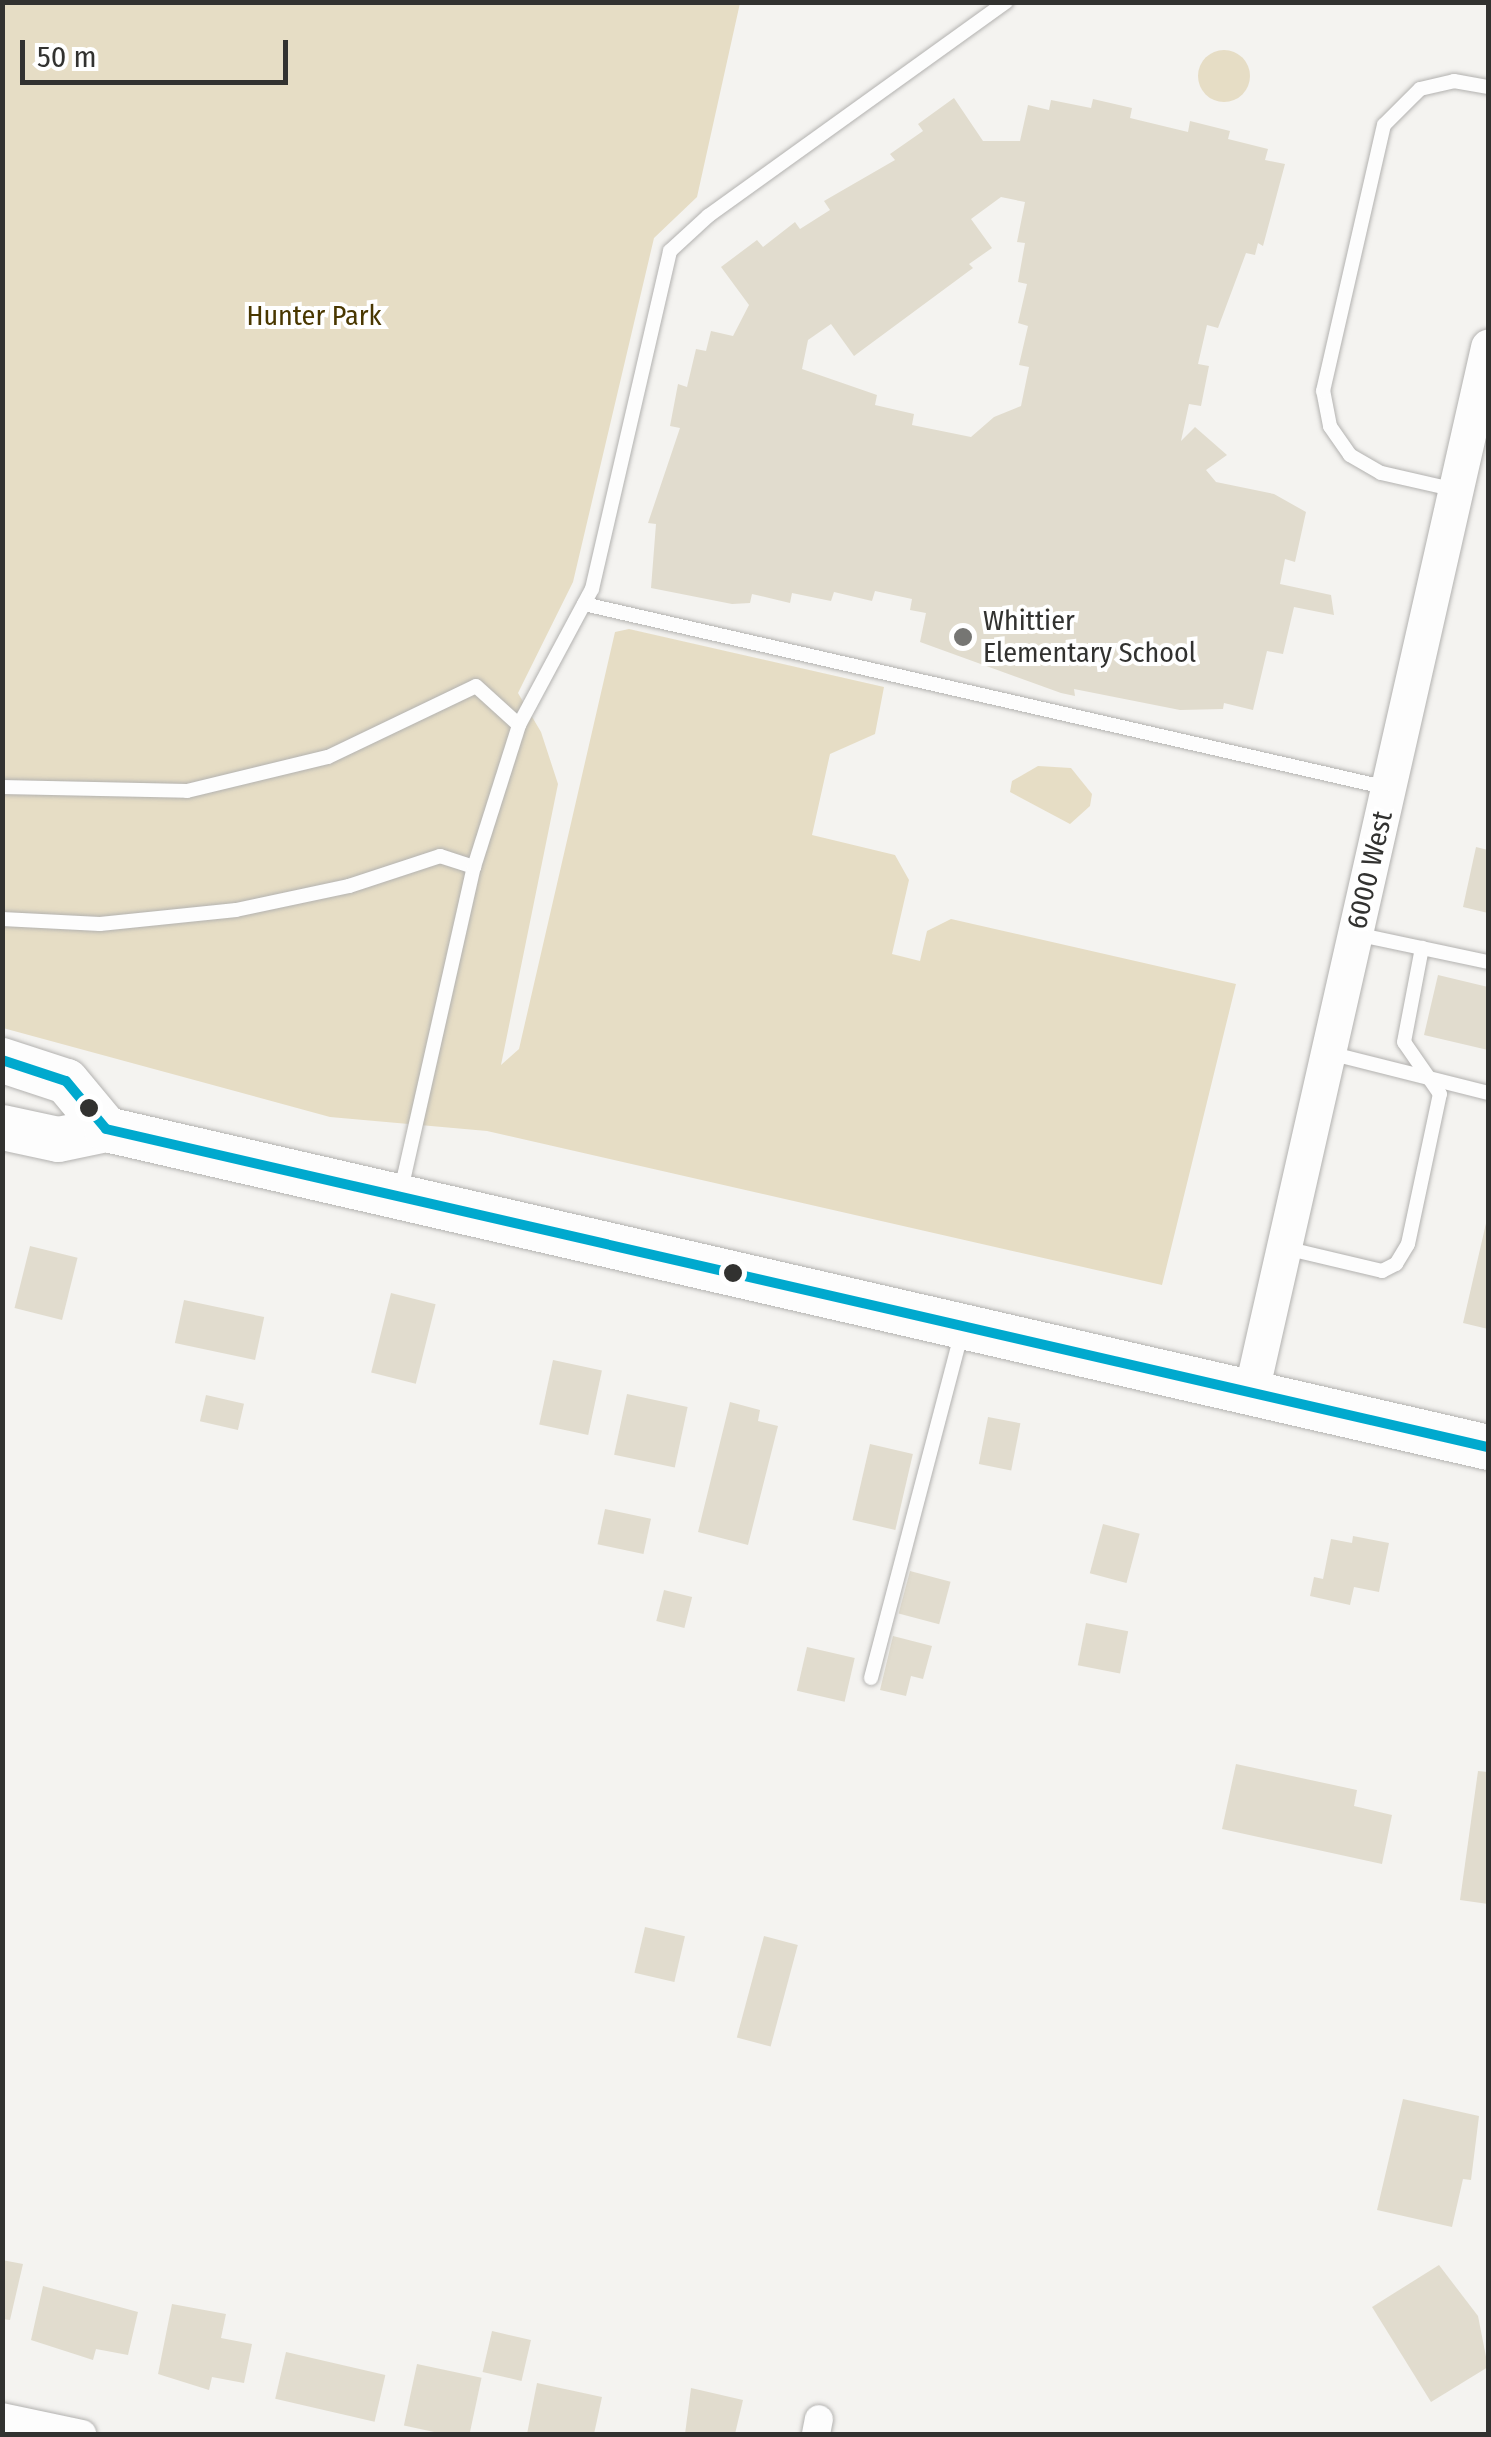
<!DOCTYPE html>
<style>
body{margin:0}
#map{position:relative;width:1491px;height:2437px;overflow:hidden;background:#f4f3f0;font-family:"Fira Sans Condensed",sans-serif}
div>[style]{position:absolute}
.green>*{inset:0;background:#e6ddc5}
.round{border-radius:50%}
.building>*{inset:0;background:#e1dcce;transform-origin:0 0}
.roads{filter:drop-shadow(0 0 2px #b3b2b0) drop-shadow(0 0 2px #b3b2b0)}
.service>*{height:14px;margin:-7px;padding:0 7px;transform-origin:7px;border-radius:7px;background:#fdfdfd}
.minor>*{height:28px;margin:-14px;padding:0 14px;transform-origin:14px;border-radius:14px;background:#fdfdfd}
.tertiary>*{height:35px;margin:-17.5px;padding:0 17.5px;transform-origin:17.5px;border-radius:17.5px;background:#fdfdfd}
.primary>*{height:45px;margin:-22.5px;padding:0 22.5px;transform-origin:22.5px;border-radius:22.5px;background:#fdfdfd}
.bus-1>*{height:10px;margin:-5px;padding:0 5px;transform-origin:5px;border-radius:5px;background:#00a9ce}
.dots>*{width:28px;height:28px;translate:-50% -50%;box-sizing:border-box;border:5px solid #fff;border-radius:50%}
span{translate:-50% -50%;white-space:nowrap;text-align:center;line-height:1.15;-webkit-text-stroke:8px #fff;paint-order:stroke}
.park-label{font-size:28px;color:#493700}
.poi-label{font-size:28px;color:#323230}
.left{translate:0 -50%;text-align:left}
.street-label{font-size:28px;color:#323230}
.frame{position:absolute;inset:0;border:5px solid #323230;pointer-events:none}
.scale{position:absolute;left:20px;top:40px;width:268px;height:45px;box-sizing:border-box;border:5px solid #323230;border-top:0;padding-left:12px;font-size:30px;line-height:35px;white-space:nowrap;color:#323230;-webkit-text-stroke:8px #fff;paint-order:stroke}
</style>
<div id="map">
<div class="green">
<div style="clip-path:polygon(2px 3px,740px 3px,697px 197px,654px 238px,573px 582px,518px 693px,541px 732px,558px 784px,501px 1065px,519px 1049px,615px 632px,629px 629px,884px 687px,875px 734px,830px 754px,812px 835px,895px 855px,909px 880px,892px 954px,920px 961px,927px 931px,951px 919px,1236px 984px,1162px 1285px,487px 1131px,330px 1117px,3px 1028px)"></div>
<div class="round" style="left:1198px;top:50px;width:52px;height:52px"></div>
<div style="clip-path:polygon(1038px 766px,1071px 768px,1092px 794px,1090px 806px,1070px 824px,1010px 792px,1012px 781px)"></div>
</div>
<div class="building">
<div style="clip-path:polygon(evenodd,954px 98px,983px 141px,1020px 141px,1028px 105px,1049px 110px,1051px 100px,1091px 108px,1093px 99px,1132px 108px,1130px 118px,1188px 132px,1190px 121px,1230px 131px,1228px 139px,1268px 149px,1265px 160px,1285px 164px,1263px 246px,1258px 243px,1255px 255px,1246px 253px,1218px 328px,1207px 325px,1198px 364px,1209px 366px,1201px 406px,1189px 404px,1181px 441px,1195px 427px,1227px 455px,1206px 470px,1216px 482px,1274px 494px,1306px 512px,1295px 562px,1285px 559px,1280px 584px,1331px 595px,1334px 615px,1294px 607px,1283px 654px,1267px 651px,1253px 710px,1224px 703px,1223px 709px,1180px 710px,1074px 689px,1075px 696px,1061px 693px,920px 642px,926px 613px,910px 610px,912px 599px,875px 591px,872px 601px,834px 592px,831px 601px,792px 593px,790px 603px,752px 594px,750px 603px,732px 604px,651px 588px,656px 524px,648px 523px,680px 428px,670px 426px,678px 384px,687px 387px,696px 349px,706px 351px,711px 331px,733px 336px,749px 305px,721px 267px,757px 240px,763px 247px,795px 222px,800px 229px,830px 210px,824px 201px,895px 160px,890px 154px,923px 131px,918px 124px,954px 98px,1001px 197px,1025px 202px,1017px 242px,1025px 243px,1018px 282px,1027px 284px,1018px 323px,1028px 326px,1019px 365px,1029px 367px,1021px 406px,994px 417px,971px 437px,912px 425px,914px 414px,875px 405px,877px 395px,802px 369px,808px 340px,831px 324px,854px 356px,973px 268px,969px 264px,992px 248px,971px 219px,1001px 197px)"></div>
<div style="clip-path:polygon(1476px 847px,1488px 850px,1488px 913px,1463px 907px)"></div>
<div style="clip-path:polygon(1438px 975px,1488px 987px,1488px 1050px,1424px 1035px)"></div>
<div style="clip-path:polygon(1487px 1219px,1488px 1219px,1488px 1329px,1463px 1323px)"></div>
<div style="left:30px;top:1246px;width:49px;height:64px;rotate:14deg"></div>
<div style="left:391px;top:1293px;width:46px;height:82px;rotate:14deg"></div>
<div style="left:184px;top:1300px;width:82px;height:44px;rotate:12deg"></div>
<div style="left:553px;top:1360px;width:50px;height:66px;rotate:12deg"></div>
<div style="left:627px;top:1394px;width:62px;height:62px;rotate:12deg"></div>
<div style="left:206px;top:1395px;width:39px;height:27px;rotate:13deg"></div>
<div style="clip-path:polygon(730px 1402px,760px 1410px,758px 1421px,778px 1426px,748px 1545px,698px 1532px)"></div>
<div style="left:988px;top:1417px;width:33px;height:48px;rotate:11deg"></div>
<div style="left:870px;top:1444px;width:44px;height:78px;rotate:13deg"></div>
<div style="left:605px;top:1509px;width:47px;height:36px;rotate:12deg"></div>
<div style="left:1103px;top:1524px;width:38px;height:51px;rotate:15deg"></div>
<div style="clip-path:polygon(1353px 1536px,1389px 1543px,1379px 1592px,1354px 1587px,1350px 1605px,1310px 1596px,1314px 1577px,1323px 1579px,1331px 1539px,1352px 1543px)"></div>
<div style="left:910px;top:1571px;width:42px;height:44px;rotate:15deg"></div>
<div style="left:664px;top:1590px;width:29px;height:32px;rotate:14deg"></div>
<div style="left:1086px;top:1623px;width:43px;height:43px;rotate:11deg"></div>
<div style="clip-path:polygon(893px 1636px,932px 1646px,923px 1679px,911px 1676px,906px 1696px,880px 1690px)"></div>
<div style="left:807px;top:1647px;width:49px;height:45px;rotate:13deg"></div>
<div style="clip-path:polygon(1236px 1764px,1357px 1790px,1354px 1806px,1392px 1815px,1382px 1864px,1222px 1829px)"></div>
<div style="clip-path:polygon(1478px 1771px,1488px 1772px,1488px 1904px,1460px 1900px)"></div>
<div style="left:645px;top:1927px;width:41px;height:47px;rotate:13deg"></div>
<div style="left:764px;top:1936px;width:35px;height:105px;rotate:15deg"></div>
<div style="clip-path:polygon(1403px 2099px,1479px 2116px,1471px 2180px,1463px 2179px,1452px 2227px,1377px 2210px)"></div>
<div style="clip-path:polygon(2px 2260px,23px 2264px,10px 2320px,2px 2319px)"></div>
<div style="clip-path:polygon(1439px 2265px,1478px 2316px,1488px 2367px,1431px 2402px,1372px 2307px)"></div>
<div style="clip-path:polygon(43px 2286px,138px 2312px,128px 2355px,96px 2349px,93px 2360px,31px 2340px)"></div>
<div style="clip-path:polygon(172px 2304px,226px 2314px,221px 2338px,252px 2344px,244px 2383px,212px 2377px,209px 2390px,158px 2374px)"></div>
<div style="left:492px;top:2331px;width:40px;height:42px;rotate:13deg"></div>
<div style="left:286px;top:2352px;width:102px;height:48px;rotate:13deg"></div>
<div style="left:417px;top:2364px;width:66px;height:63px;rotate:12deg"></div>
<div style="clip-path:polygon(537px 2383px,602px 2397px,594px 2434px,527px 2434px)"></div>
<div style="clip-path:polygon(691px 2388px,743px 2400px,735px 2434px,685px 2434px)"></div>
</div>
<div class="roads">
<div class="service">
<div style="left:1456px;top:490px;width:77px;rotate:-167.2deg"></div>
<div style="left:1381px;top:473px;width:36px;rotate:-150deg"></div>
<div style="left:1350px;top:455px;width:35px;rotate:-125deg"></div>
<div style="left:1330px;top:426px;width:36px;rotate:-101deg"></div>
<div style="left:1323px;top:391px;width:273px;rotate:-77.1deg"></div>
<div style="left:1384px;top:125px;width:51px;rotate:-45deg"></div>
<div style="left:1420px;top:89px;width:35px;rotate:-13deg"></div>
<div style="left:1454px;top:81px;width:35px;rotate:10deg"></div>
<div style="left:584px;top:604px;width:825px;rotate:12.89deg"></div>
<div style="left:2px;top:787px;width:185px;rotate:1.2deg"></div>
<div style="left:187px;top:791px;width:145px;rotate:-13.6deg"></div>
<div style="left:328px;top:757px;width:164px;rotate:-25.6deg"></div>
<div style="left:476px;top:686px;width:58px;rotate:42.2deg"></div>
<div style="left:2px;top:919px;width:98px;rotate:2.9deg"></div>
<div style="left:100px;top:924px;width:137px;rotate:-5.9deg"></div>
<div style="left:236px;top:910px;width:116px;rotate:-12deg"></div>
<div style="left:349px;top:886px;width:96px;rotate:-18.2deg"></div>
<div style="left:440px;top:856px;width:36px;rotate:18deg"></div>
<div style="left:1356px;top:934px;width:135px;rotate:12deg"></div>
<div style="left:1329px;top:1053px;width:164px;rotate:14.1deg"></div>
<div style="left:401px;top:1190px;width:331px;rotate:-77.3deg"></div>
<div style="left:474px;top:867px;width:149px;rotate:-72.4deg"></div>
<div style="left:519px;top:725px;width:154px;rotate:-61.8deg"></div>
<div style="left:592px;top:589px;width:347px;rotate:-77deg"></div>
<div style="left:670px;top:251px;width:52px;rotate:-42.6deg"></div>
<div style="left:708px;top:216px;width:367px;rotate:-35.7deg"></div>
<div style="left:1285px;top:1248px;width:100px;rotate:13.3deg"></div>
<div style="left:1382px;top:1271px;width:16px;rotate:-27deg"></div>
<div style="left:1396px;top:1264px;width:23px;rotate:-59deg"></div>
<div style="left:1408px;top:1244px;width:153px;rotate:-78deg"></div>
<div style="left:1440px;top:1094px;width:63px;rotate:-124.7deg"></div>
<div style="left:1404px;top:1042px;width:96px;rotate:-79.2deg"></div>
<div style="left:871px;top:1678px;width:359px;rotate:-75.3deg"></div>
</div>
<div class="minor">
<div style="left:2px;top:2417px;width:82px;rotate:12deg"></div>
<div style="left:816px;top:2434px;width:15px;rotate:-79deg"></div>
</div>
<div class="tertiary">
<div style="left:1251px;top:1392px;width:1072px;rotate:-77.22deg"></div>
</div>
<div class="primary">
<div style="left:2px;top:1060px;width:67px;rotate:18.2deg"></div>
<div style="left:66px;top:1081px;width:62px;rotate:50.2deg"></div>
<div style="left:2px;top:1127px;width:57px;rotate:12.1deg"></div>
<div style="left:58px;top:1139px;width:49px;rotate:-11.8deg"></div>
<div style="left:106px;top:1129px;width:1418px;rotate:12.96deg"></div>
</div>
</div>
<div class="bus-1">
<div style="left:2px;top:1060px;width:67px;rotate:18.2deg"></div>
<div style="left:66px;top:1081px;width:62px;rotate:50.2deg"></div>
<div style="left:106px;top:1129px;width:1418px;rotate:12.96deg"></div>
</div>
<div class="dots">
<div style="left:963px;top:637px;background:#767673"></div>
<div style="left:89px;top:1108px;background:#323230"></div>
<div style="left:733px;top:1273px;background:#323230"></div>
</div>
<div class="park-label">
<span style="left:314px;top:316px">Hunter Park</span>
</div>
<div class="poi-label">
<span class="left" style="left:983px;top:637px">Whittier<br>Elementary School</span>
</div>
<div class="street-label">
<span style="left:1370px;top:870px;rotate:-77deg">6000 West</span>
</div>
<div class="frame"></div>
<div class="scale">50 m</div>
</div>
